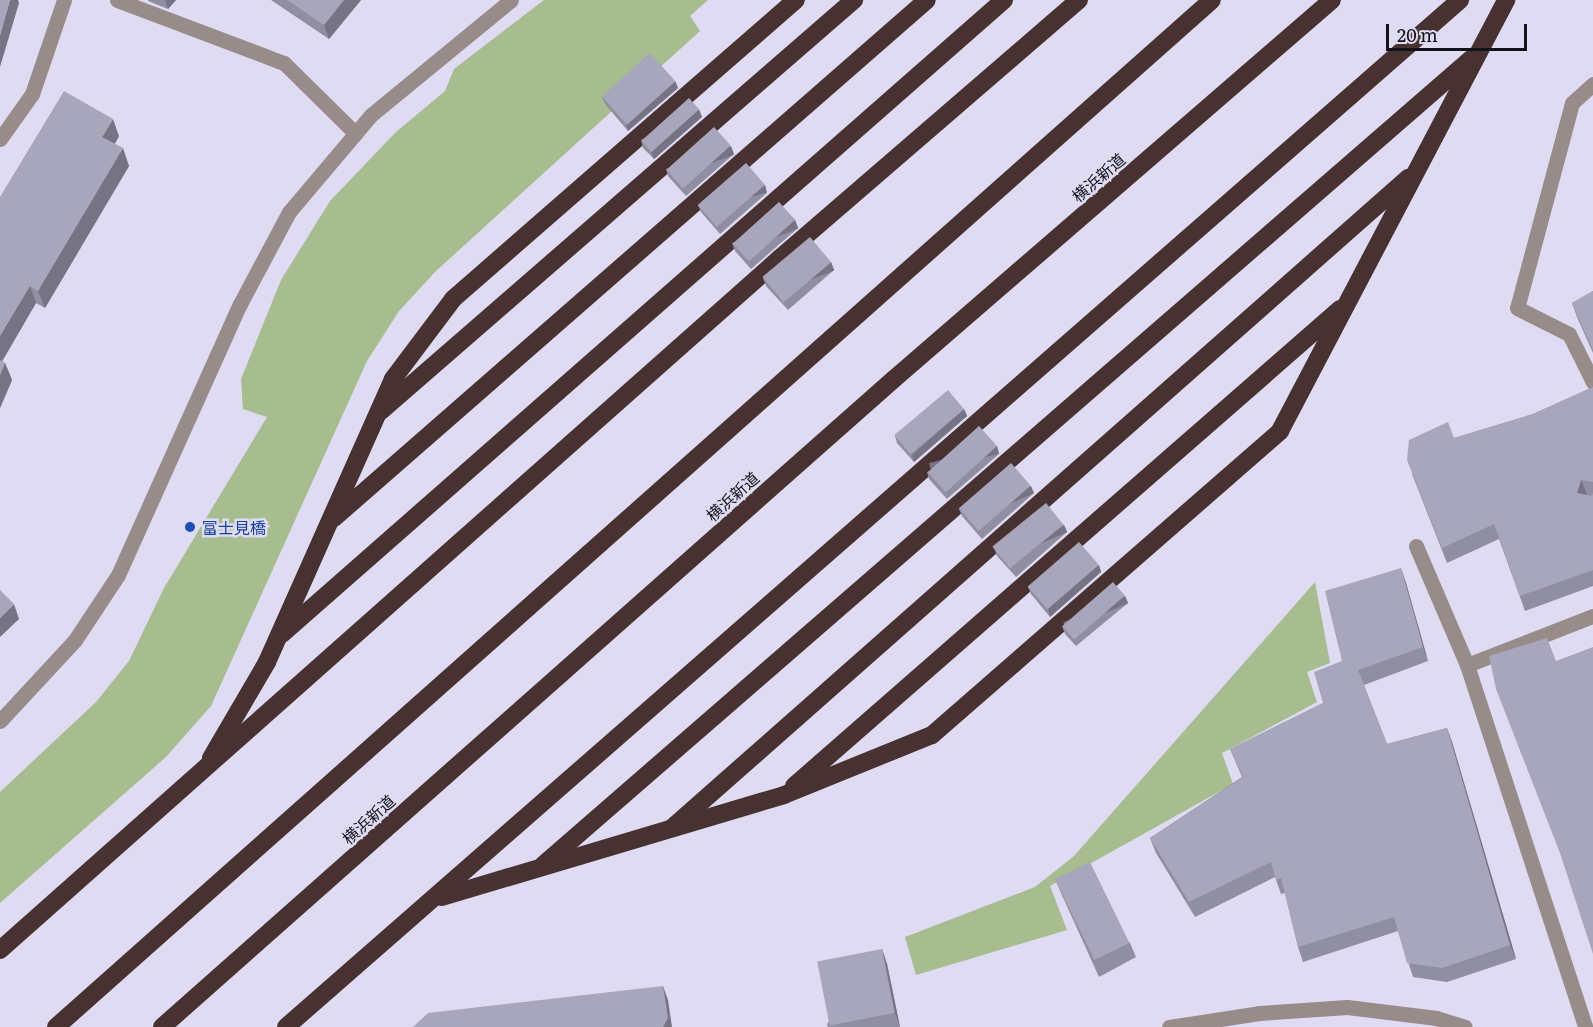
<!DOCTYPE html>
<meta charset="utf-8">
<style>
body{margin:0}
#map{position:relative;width:1593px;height:1027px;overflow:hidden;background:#dedbf2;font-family:Literata,"Noto Sans JP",serif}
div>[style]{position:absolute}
.green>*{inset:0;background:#a7bd8f}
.minor>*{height:15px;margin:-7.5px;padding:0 7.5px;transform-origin:7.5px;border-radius:7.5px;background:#988c8b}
.highway>*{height:18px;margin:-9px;padding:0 9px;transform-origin:9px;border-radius:9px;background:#483231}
.wall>*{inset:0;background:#908fa2}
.shaded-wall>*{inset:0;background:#767484;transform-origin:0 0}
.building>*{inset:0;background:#a8a6bc;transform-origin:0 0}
.dots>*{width:16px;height:16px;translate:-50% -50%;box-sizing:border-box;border:3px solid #dedbf2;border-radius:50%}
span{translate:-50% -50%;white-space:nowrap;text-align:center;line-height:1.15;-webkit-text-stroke:5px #dedbf2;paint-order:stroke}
.street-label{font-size:16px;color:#13121a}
.transit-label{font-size:16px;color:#164399}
.left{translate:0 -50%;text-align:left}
.scale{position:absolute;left:1386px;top:24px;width:141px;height:27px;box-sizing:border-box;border:3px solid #13121a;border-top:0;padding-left:8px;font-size:18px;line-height:21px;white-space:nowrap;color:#13121a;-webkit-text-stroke:4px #dedbf2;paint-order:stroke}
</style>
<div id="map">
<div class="green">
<div style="clip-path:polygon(544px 0,708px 0,690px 16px,700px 31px,436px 271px,399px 311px,367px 361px,211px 706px,166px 757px,0 903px,0 792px,96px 702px,129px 661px,164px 588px,267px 417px,243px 409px,241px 379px,281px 280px,330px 201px,396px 132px,445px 91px,454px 69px)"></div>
<div style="clip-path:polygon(1315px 582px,1330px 663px,1307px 672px,1317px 702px,1222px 753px,1233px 784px,1050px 886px,1067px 930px,916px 975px,905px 937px,1035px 887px,1074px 856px)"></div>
</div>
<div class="minor">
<div style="left:117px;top:0;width:178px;rotate:20.7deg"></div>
<div style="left:284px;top:63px;width:100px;rotate:44.6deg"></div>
<div style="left:1593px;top:84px;width:28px;rotate:138deg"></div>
<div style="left:1572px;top:103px;width:212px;rotate:105deg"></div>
<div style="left:1517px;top:308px;width:58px;rotate:26.6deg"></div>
<div style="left:1569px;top:334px;width:54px;rotate:63.4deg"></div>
<div style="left:0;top:139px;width:55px;rotate:-54.6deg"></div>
<div style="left:32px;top:94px;width:99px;rotate:-71.2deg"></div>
<div style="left:1416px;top:546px;width:129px;rotate:66.8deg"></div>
<div style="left:1467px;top:665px;width:381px;rotate:71.9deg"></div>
<div style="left:1467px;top:665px;width:135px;rotate:-21.3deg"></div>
<div style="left:0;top:721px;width:110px;rotate:-47.2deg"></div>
<div style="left:75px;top:640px;width:78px;rotate:-56.5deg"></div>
<div style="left:118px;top:575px;width:297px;rotate:-65.8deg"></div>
<div style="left:240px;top:304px;width:104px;rotate:-62deg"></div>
<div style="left:289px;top:212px;width:127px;rotate:-49.8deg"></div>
<div style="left:371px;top:115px;width:181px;rotate:-39.4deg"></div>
<div style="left:1169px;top:1027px;width:91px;rotate:-8.8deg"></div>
<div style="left:1259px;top:1013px;width:88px;rotate:-3.9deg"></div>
<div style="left:1347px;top:1007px;width:90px;rotate:7deg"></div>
<div style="left:1436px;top:1018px;width:30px;rotate:17deg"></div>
</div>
<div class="highway">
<div style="left:381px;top:411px;width:627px;rotate:-40.99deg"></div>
<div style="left:334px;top:518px;width:787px;rotate:-41.14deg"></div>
<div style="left:282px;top:634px;width:961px;rotate:-41.29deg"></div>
<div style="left:211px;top:758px;width:111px;rotate:-59.7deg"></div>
<div style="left:267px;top:662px;width:310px;rotate:-66deg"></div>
<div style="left:393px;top:379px;width:100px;rotate:-53.1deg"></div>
<div style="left:453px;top:299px;width:455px;rotate:-41.1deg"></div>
<div style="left:794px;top:786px;width:725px;rotate:-41.14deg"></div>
<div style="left:673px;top:827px;width:981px;rotate:-41.44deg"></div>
<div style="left:543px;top:865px;width:1229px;rotate:-40.98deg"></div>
<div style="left:442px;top:897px;width:357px;rotate:-16.6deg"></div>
<div style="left:784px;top:795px;width:160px;rotate:-22.1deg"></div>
<div style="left:932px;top:735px;width:462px;rotate:-41.1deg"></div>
<div style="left:1280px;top:431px;width:487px;rotate:-62.3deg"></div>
<div style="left:0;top:950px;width:1043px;rotate:-41.58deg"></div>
<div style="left:780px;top:258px;width:395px;rotate:-40.8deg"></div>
<div style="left:56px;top:1027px;width:1546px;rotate:-41.62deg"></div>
<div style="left:162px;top:1027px;width:978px;rotate:-41.52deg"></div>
<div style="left:894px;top:379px;width:579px;rotate:-40.87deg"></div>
<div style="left:286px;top:1027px;width:1560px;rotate:-41.18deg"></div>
</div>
<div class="wall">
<div style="clip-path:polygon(148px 0,176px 0,168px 9px,148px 1px)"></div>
<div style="clip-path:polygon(271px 0,361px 0,329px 39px)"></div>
<div style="clip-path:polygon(675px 81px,678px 88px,628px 131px,605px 104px,602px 97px)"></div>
<div style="clip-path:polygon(702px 117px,654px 159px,643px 148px,641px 140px)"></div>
<div style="clip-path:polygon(119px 136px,115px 144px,129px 166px,45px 308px,36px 303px,2px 361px,5px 363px,12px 380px,0 408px,0 197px)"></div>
<div style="clip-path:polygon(734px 154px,686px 196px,668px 176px,666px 169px)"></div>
<div style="clip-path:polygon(765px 185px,767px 193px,720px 234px,701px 212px,698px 205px)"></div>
<div style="clip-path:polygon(795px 220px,798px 228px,751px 269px,735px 251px,732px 243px)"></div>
<div style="clip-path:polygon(831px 262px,834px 270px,788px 310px,766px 286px,763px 278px)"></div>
<div style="clip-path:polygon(1593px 291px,1593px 353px,1577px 317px,1572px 303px)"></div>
<div style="clip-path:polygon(1593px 387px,1593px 586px,1525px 611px,1499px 539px,1447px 563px,1412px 474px,1454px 438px,1533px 414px)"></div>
<div style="clip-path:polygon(964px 409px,967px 416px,914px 462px,897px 443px,895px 436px)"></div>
<div style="clip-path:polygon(997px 446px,999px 454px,947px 499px,929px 479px,927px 472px)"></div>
<div style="clip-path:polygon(1034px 493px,982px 539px,962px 516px,959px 509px)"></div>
<div style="clip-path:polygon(1064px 525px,1067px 532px,1016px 577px,997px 556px,994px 548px)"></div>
<div style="clip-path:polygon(1099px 565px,1101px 572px,1050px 617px,1031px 594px,1028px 587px)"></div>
<div style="clip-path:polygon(1401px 568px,1406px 583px,1428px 661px,1364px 685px,1387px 744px,1447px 728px,1452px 742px,1516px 959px,1447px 982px,1413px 977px,1398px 931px,1303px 962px,1298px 947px,1285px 893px,1281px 894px,1275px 877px,1195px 917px,1156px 853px,1150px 838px,1242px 777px,1230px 749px,1323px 703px,1342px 661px)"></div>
<div style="clip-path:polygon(1125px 596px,1128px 603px,1076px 646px,1065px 634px,1062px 626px)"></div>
<div style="clip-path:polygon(1055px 879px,1130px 943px,1136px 957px,1099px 977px,1061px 893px)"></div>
<div style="clip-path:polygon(882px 949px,887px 964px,900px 1027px,828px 1027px,827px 1024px)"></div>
</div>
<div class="shaded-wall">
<div style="clip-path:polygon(10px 0,18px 0,19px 3px,0 67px,0 35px)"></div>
<div style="clip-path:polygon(165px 0,176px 0,168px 9px)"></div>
<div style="clip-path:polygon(344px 0,361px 0,329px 39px,324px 25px)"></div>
<div style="clip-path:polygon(675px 81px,678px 88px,628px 131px,626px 124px)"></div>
<div style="clip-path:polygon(699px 109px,702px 117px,654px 159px,651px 152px)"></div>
<div style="clip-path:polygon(113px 119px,119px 136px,109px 154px,102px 137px)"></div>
<div style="left:731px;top:146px;width:9px;height:64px;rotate:69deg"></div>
<div style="clip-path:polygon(123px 148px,129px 166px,45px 308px,38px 291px)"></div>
<div style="left:765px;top:185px;width:8px;height:64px;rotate:76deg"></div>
<div style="left:795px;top:220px;width:9px;height:62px;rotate:69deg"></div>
<div style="left:831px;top:262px;width:9px;height:61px;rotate:69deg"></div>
<div style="clip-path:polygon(30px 286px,36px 303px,0 365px,0 336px)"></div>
<div style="clip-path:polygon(5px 363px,12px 380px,0 408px,0 375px)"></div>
<div style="clip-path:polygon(964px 409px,967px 416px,914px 462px,912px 455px)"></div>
<div style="left:997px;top:446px;width:8px;height:70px;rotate:76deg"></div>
<div style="clip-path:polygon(1581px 480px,1587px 494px,1583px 508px,1577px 493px)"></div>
<div style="left:1031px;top:486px;width:8px;height:69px;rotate:67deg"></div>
<div style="left:1064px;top:525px;width:8px;height:68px;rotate:67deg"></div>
<div style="clip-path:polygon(1099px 565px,1101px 572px,1050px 617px,1048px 609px)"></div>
<div style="clip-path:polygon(1401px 568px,1406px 583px,1428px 661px,1423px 647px)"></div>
<div style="left:1125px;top:596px;width:8px;height:67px;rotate:67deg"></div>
<div style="clip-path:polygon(14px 604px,19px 619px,0 637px,0 618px)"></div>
<div style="clip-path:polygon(1447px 728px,1452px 742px,1516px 959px,1510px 945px)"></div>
<div style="clip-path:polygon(882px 949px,887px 964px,900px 1027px,895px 1013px)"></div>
<div style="clip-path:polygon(663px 986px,668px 1000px,672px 1027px,663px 1027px)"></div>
</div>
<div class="building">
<div style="clip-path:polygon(0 0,10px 0,0 35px)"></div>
<div style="clip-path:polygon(287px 0,344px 0,324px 25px)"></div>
<div style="left:650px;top:53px;width:38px;height:65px;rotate:48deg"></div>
<div style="clip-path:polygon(64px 91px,113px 119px,102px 137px,123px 148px,38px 291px,30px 286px,0 336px,0 197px)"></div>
<div style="left:689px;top:98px;width:15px;height:64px;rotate:48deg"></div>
<div style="left:714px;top:127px;width:25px;height:64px;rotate:48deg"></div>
<div style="left:746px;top:163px;width:29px;height:64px;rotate:49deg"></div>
<div style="left:779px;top:202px;width:24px;height:62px;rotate:48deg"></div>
<div style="left:810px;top:237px;width:33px;height:62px;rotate:50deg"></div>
<div style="clip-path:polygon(1593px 291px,1593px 350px,1572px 303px)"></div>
<div style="clip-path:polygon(0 360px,5px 363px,0 375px)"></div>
<div style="clip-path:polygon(1593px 387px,1593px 482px,1581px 480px,1577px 493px,1592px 496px,1593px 493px,1593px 570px,1520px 596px,1494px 524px,1442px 548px,1407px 460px,1409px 440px,1448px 422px,1454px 438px,1533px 414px)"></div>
<div style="left:948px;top:390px;width:25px;height:70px;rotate:50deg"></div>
<div style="left:979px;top:426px;width:27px;height:69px;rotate:48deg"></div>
<div style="left:1011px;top:463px;width:30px;height:69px;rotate:49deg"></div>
<div style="left:1046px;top:503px;width:28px;height:69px;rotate:51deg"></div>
<div style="left:1079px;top:542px;width:30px;height:68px;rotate:49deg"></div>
<div style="clip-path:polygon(1401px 568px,1423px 647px,1358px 670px,1387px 744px,1447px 728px,1510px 945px,1442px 968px,1407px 963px,1394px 917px,1298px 947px,1281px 878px,1276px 880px,1271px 862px,1189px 902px,1150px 838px,1243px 777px,1230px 749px,1323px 703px,1314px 672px,1342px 661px,1325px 591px)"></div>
<div style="left:1113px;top:582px;width:18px;height:67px;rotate:49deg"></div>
<div style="clip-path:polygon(0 590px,14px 604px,0 618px)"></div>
<div style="clip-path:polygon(1547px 638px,1556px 661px,1593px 647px,1593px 954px,1560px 853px,1496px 689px,1489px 656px)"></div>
<div style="left:1090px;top:862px;width:90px;height:39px;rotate:64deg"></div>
<div style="left:882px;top:949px;width:65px;height:66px;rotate:79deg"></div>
<div style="clip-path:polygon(663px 986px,668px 1018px,663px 1027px,413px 1027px,428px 1013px)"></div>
</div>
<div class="dots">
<div style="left:190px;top:527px;background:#1a4fb4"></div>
</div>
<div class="street-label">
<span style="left:1098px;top:177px;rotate:-41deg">横浜新道</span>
<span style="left:732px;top:496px;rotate:-42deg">横浜新道</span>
<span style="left:368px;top:819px;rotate:-42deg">横浜新道</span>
</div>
<div class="transit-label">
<span class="left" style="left:202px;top:527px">富士見橋</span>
</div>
<div class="scale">20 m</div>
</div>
